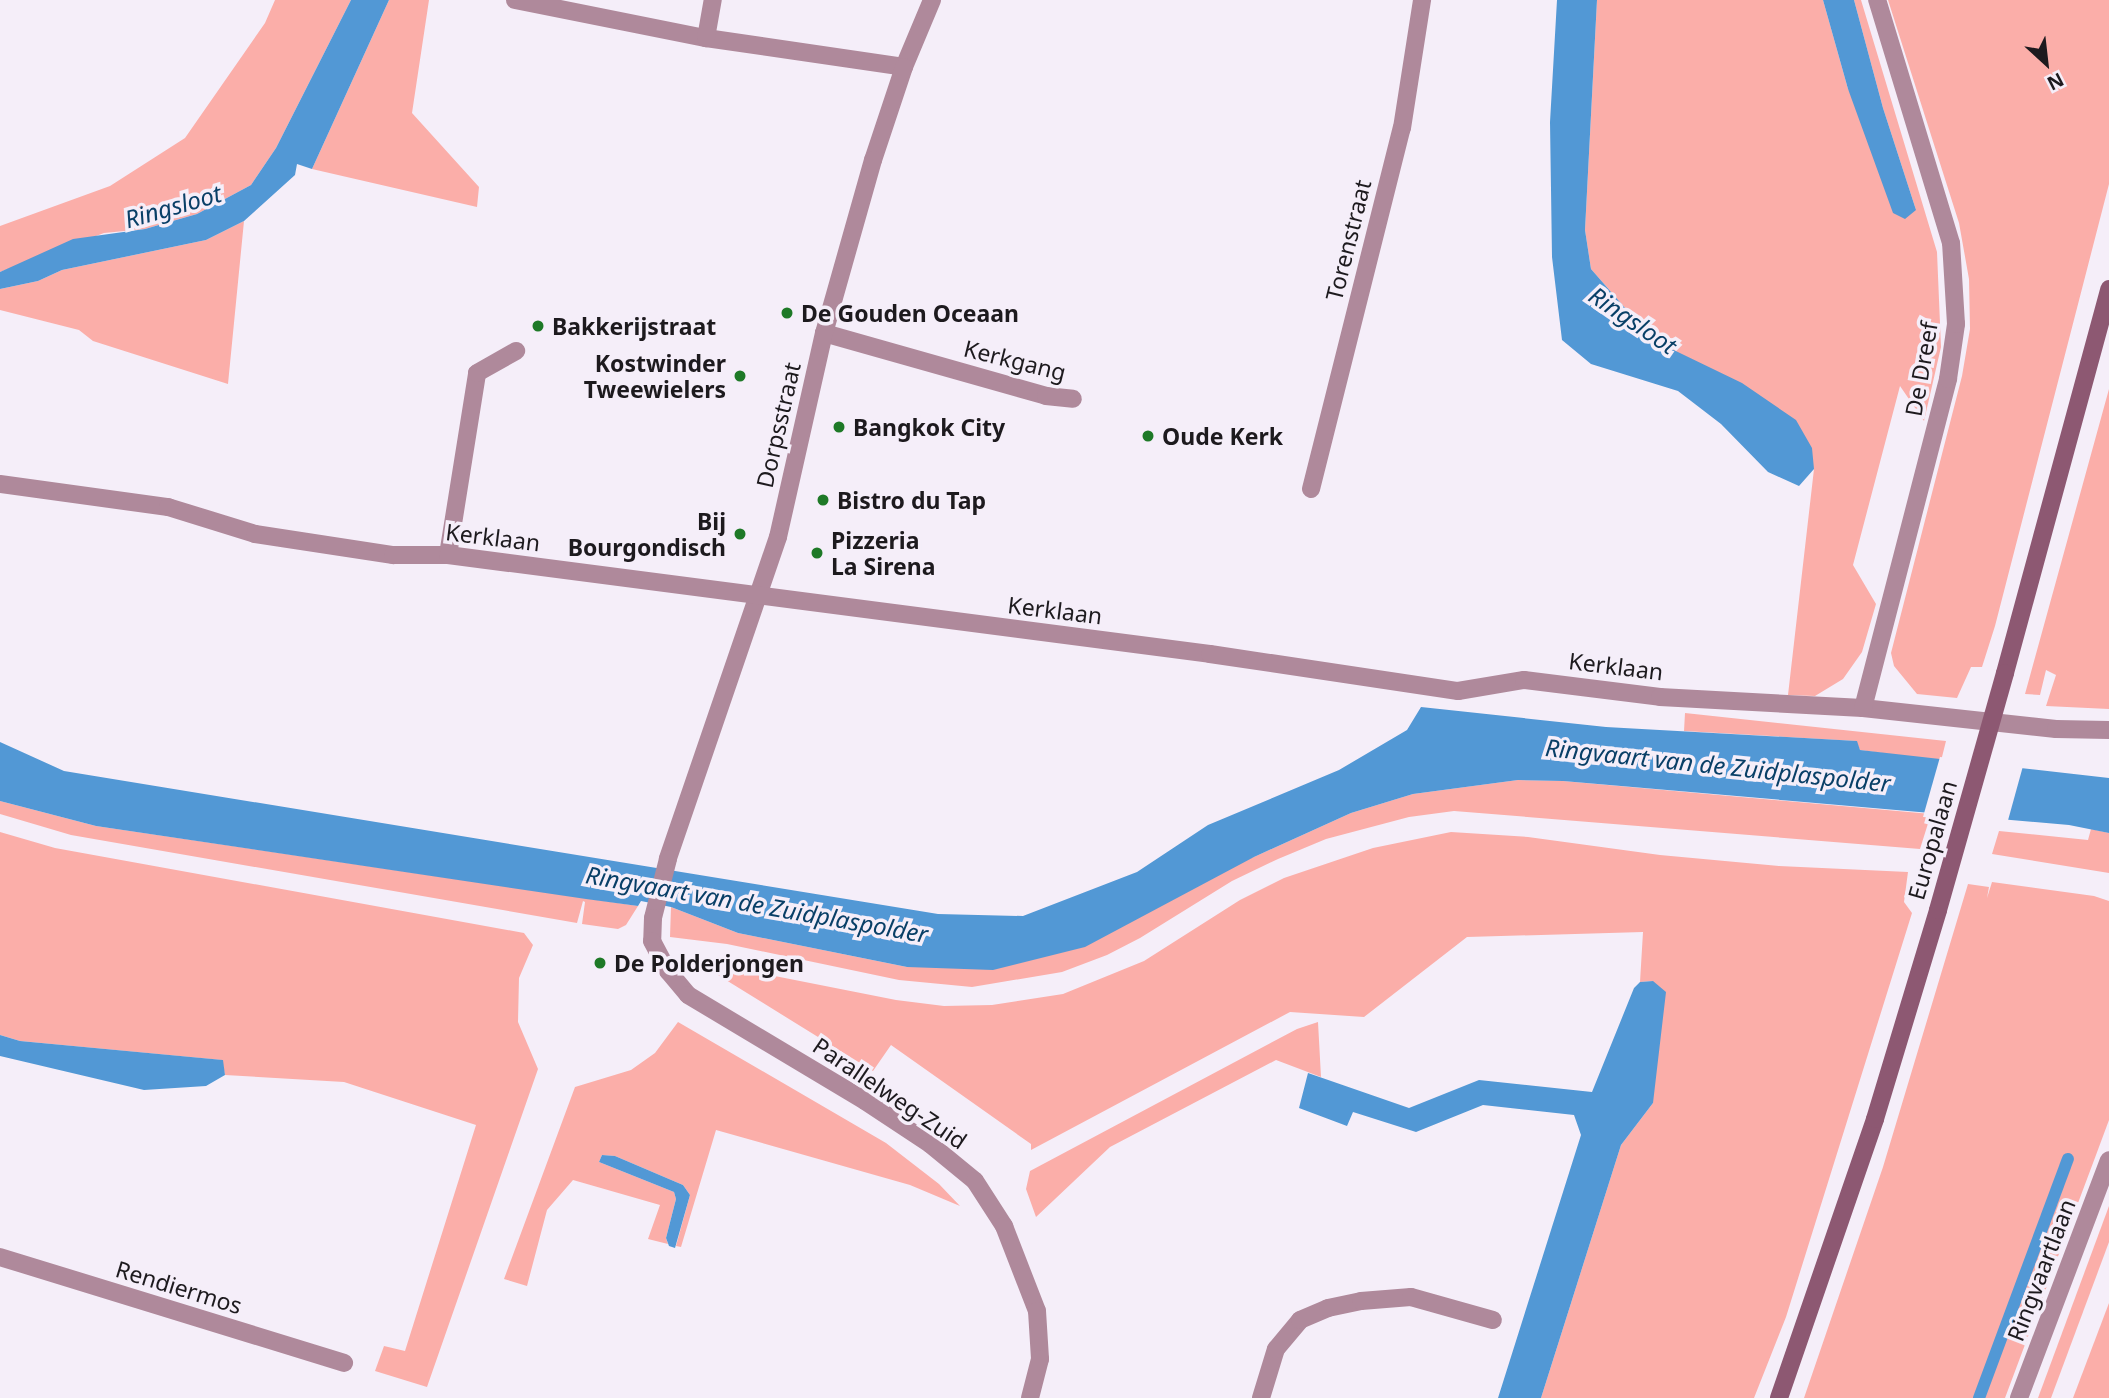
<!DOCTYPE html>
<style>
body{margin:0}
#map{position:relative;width:2109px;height:1398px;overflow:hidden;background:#f5eef9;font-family:"Noto Sans",sans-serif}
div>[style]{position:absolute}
.green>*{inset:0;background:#fbaea9}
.water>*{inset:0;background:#5298d5}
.pier>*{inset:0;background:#f5eef9}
.stream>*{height:12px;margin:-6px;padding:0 6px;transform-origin:6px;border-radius:6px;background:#5298d5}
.lane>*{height:18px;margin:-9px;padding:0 9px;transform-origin:9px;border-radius:9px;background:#af899b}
.street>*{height:18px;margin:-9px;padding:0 9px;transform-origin:9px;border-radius:9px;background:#af899b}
.secondary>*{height:18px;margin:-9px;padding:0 9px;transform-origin:9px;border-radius:9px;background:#8d5872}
.secondary-bridge>*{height:18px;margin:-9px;padding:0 9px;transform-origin:9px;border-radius:9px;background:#8d5872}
.dots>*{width:19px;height:19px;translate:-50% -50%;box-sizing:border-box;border:4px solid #f5eef9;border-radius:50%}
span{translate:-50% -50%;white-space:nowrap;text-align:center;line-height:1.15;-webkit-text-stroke:7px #f5eef9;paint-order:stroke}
.street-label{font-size:23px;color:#1d1a1e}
.poi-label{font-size:23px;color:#1d1a1e;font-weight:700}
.left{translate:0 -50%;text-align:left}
.right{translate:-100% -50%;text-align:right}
.water-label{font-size:24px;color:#093f67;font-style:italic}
.north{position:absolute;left:2011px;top:28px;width:70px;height:70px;-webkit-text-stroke:5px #f5eef9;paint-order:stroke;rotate:153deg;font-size:19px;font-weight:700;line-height:28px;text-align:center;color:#1d1a1e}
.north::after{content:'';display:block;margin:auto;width:24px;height:32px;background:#1d1a1e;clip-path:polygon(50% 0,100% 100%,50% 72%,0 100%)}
</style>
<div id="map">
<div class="green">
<div style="clip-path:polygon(275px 0,351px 0,276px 148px,251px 185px,197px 214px,145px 229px,104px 233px,0 272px,0 226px,110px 186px,185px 138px,265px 23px)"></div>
<div style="clip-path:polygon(389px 0,429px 0,412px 113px,479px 187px,477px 207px,312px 169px)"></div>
<div style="clip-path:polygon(1597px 0,1823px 0,1848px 89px,1916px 210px,1883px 108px,1854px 0,1861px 0,1937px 252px,1941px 347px,1924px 421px,1900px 386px,1853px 565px,1876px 604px,1862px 652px,1843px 679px,1815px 696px,1788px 695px,1814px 469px,1696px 363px,1653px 340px,1591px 269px,1585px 230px)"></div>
<div style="clip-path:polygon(1888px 0,2109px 0,2109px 184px,1995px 626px,1982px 667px,1971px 667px,1957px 698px,1917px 694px,1894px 666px,1891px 653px,1962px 376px,1970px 329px,1969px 279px,1959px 223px)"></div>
<div style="clip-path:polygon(244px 221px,228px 384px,93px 341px,79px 330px,0 310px,0 289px,38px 281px,62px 270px,206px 240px)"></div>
<div style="clip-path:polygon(2109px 389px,2109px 709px,2046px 706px,2056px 675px,2046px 670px,2040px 695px,2025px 694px)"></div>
<div style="clip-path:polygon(1685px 713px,1946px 741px,1941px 761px,1860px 750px,1856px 741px,1684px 731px)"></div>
<div style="clip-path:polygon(1518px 780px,1563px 781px,1931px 814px,1920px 849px,1454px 811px,1409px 817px,1326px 839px,1278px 859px,1232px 881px,1140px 938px,1107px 955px,1062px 972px,972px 987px,899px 980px,727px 944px,670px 937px,671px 907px,738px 933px,907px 967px,1254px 857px,1351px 813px,1413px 794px)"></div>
<div style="clip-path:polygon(0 801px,96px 826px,638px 906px,626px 925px,618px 929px,582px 924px,585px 902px,583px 901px,577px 923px,71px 835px,0 814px)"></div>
<div style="clip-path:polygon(2091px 829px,2109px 833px,2109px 873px,1992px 854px,1999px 831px,2088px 840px)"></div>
<div style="clip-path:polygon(0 832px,55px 848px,524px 933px,533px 945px,519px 978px,518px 1022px,538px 1069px,427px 1387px,375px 1371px,384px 1346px,405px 1351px,476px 1125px,344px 1082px,225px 1075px,222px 1060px,20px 1041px,0 1035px)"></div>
<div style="clip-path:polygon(1451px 832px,1528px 837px,1660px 855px,1779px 866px,1908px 872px,1904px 902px,1912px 913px,1786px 1317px,1754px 1398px,1541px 1398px,1621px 1145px,1653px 1103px,1653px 981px,1640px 982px,1643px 932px,1467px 937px,1364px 1017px,1290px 1012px,1031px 1150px,1031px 1144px,891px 1045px,873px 1071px,713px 972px,714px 964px,896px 1000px,944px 1006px,992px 1005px,1063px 994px,1144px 961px,1240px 900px,1284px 878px,1373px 848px)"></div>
<div style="clip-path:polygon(1992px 882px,2094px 896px,2109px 901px,2109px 1120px,2096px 1155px,2005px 1398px,1804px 1398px,1883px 1167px,1968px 884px,1989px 887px,1987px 898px)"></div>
<div style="clip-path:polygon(678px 1022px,886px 1143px,939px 1184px,960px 1206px,910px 1185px,716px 1130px,681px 1247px,676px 1246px,690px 1195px,683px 1185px,615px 1156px,602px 1155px,599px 1162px,674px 1192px,676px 1199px,666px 1238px,668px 1244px,648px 1239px,660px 1205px,573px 1180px,547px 1210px,527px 1286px,504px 1279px,575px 1087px,631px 1070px,655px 1053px)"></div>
<div style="clip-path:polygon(1318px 1022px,1321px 1077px,1276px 1060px,1110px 1147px,1036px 1217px,1026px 1189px,1030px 1171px,1297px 1029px)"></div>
<div style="clip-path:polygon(2109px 1206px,2109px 1242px,2051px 1398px,2038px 1398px)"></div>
<div style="clip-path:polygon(2109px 1303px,2109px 1398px,2073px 1398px)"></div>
</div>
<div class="water">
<div style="clip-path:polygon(351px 0,389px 0,312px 169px,297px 164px,295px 175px,244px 221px,206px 240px,62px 270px,38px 281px,0 289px,0 272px,73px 239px,145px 229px,197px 214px,251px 185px,276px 148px)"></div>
<div style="clip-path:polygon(1557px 0,1597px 0,1585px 230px,1591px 269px,1653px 340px,1742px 383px,1796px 420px,1812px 448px,1814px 469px,1799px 486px,1768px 472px,1721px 424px,1678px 391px,1591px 364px,1562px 340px,1552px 257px,1550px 122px)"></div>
<div style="clip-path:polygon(1823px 0,1854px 0,1883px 108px,1916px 210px,1905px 219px,1893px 213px,1848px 89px)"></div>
<div style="clip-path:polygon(1421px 707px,1606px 727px,1857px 741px,1860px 750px,2109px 778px,2109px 833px,2069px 825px,1563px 781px,1518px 780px,1413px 794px,1351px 813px,1254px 857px,1085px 947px,993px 970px,907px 967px,738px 933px,671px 907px,641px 901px,638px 906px,586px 899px,96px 826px,0 801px,0 742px,64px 771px,938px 914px,1023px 916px,1137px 872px,1208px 825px,1339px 770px,1407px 730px)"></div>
<div style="clip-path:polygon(1653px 981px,1666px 992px,1653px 1103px,1621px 1145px,1541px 1398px,1498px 1398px,1581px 1135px,1574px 1115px,1483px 1105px,1416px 1132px,1353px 1112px,1347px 1126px,1299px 1108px,1308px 1073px,1409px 1108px,1479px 1080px,1592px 1092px,1634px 988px,1640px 982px)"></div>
<div style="clip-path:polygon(0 1035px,20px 1041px,223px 1060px,225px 1075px,206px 1086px,144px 1090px,0 1056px)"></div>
<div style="clip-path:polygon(602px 1155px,615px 1156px,683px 1185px,690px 1195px,675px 1248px,669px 1246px,666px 1238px,676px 1199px,674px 1192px,599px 1162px)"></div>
</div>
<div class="pier">
<div style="clip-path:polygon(1940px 757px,2023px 766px,2007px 824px,1923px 817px)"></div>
</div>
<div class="stream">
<div style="left:1979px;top:1398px;width:255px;rotate:-69.6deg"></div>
</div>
<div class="lane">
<div style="left:824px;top:333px;width:231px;rotate:15.8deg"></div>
<div style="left:1046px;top:396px;width:27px;rotate:6deg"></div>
<div style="left:448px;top:555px;width:184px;rotate:-80.9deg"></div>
<div style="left:477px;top:373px;width:45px;rotate:-29.4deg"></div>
</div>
<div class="street">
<div style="left:515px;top:0;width:195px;rotate:11.3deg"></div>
<div style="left:706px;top:38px;width:200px;rotate:8.3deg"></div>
<div style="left:932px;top:0;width:73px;rotate:112.7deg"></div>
<div style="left:904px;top:67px;width:98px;rotate:108.4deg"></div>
<div style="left:873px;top:160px;width:180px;rotate:105.8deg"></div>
<div style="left:824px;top:333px;width:209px;rotate:102.7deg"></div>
<div style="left:778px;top:537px;width:340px;rotate:108.9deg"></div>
<div style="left:668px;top:859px;width:61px;rotate:104.3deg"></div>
<div style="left:653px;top:918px;width:23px;rotate:92deg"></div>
<div style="left:652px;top:941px;width:34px;rotate:62deg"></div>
<div style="left:668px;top:971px;width:31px;rotate:50deg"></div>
<div style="left:688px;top:995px;width:206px;rotate:30.9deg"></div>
<div style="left:865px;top:1101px;width:78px;rotate:33.5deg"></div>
<div style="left:930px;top:1144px;width:58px;rotate:39.4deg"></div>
<div style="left:975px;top:1181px;width:54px;rotate:57.2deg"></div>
<div style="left:1004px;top:1226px;width:91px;rotate:68.8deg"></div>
<div style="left:1037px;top:1311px;width:48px;rotate:86.4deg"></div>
<div style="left:1040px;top:1359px;width:40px;rotate:104.4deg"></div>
<div style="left:706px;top:38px;width:39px;rotate:-80deg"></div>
<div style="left:0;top:484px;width:170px;rotate:7.8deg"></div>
<div style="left:168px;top:507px;width:91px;rotate:17.2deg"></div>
<div style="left:255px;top:534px;width:140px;rotate:8.7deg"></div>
<div style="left:393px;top:555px;width:55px"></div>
<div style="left:448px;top:555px;width:768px;rotate:7.4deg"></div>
<div style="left:1210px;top:654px;width:251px;rotate:8.5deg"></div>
<div style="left:1458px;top:691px;width:67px;rotate:-9.5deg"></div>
<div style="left:1524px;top:680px;width:137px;rotate:7.1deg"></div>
<div style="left:1660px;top:697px;width:203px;rotate:3.1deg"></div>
<div style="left:1863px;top:708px;width:194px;rotate:6.2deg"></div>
<div style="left:2056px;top:729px;width:53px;rotate:1.1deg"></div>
<div style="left:1311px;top:489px;width:372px;rotate:-75.9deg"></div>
<div style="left:1402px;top:128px;width:130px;rotate:-81.1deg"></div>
<div style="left:1863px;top:708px;width:340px;rotate:-75.5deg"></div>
<div style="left:1948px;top:379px;width:56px;rotate:-81.7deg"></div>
<div style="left:1956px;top:324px;width:81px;rotate:-93.5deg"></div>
<div style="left:1951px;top:243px;width:254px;rotate:-106.9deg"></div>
<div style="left:0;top:1257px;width:360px;rotate:17.1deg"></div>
<div style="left:1261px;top:1398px;width:51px;rotate:-73deg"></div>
<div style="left:1276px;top:1349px;width:38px;rotate:-50deg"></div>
<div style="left:1300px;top:1320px;width:30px;rotate:-23deg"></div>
<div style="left:1328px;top:1308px;width:34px;rotate:-12deg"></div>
<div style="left:1361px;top:1301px;width:50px;rotate:-4.6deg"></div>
<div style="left:1411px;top:1297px;width:85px;rotate:15.7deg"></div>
<div style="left:2019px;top:1398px;width:254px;rotate:-69.3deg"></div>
</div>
<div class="secondary">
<div style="left:2005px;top:673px;width:398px;rotate:-74.8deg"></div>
<div style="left:1779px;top:1398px;width:295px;rotate:-71deg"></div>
<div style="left:1875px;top:1119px;width:218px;rotate:-73.2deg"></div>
</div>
<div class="secondary-bridge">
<div style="left:1938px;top:910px;width:246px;rotate:-74.2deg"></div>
</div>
<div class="dots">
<div style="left:787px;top:313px;background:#1e7927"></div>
<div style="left:538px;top:326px;background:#1e7927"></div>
<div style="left:740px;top:376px;background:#1e7927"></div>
<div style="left:839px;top:427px;background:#1e7927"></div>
<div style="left:1148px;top:436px;background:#1e7927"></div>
<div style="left:823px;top:500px;background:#1e7927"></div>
<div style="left:740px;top:534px;background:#1e7927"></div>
<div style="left:817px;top:553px;background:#1e7927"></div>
<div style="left:600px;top:963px;background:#1e7927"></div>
</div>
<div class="street-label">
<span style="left:1348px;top:240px;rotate:-76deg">Torenstraat</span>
<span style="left:1015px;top:360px;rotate:14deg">Kerkgang</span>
<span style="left:1921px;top:369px;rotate:-80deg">De Dreef</span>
<span style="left:778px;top:425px;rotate:-77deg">Dorpsstraat</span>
<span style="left:493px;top:537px;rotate:7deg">Kerklaan</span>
<span style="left:1055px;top:610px;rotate:7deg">Kerklaan</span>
<span style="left:1616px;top:666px;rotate:7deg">Kerklaan</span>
<span style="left:1932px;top:840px;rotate:-74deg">Europalaan</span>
<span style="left:890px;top:1093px;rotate:34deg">Parallelweg-Zuid</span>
<span style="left:2041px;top:1270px;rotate:-69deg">Ringvaartlaan</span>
<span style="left:179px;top:1287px;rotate:17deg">Rendiermos</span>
</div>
<div class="poi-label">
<span class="left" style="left:801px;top:313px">De Gouden Oceaan</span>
<span class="left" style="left:552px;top:326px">Bakkerijstraat</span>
<span class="right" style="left:726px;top:376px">Kostwinder<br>Tweewielers</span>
<span class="left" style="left:853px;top:427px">Bangkok City</span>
<span class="left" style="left:1162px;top:436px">Oude Kerk</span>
<span class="left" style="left:837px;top:500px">Bistro du Tap</span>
<span class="right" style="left:726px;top:534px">Bij<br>Bourgondisch</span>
<span class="left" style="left:831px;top:553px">Pizzeria<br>La Sirena</span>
<span class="left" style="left:614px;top:963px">De Polderjongen</span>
</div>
<div class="water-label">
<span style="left:173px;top:206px;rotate:-16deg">Ringsloot</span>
<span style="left:1633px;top:320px;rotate:34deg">Ringsloot</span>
<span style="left:1718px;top:765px;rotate:6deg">Ringvaart van de Zuidplaspolder</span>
<span style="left:757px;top:904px;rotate:10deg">Ringvaart van de Zuidplaspolder</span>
</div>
<div class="north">N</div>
</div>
